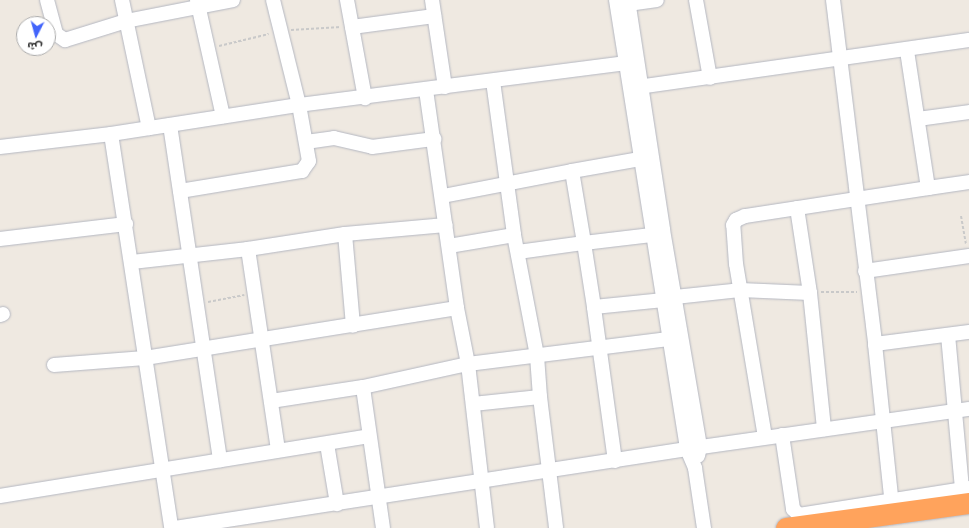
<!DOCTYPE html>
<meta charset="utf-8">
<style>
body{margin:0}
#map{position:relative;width:969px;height:528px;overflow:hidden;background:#efe9e1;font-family:Manrope,"Noto Sans Arabic",sans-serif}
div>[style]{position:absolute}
.path>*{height:2px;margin-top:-1px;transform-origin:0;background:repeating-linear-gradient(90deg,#c9c9c9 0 3px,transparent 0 5px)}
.roads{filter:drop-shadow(0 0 1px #b4b7c1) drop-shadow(0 0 1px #b4b7c1)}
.minor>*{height:14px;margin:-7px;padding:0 7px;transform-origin:7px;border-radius:7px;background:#fff}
.highway>*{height:21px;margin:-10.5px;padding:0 10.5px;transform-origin:10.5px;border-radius:10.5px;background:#ffa35c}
span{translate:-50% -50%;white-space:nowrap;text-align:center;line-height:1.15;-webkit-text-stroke:3px #fff;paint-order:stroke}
.north{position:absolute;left:16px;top:16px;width:40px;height:40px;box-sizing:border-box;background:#fff;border:1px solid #ababab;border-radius:50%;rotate:186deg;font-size:11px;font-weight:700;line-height:16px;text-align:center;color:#2e2e2e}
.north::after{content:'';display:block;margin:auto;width:14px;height:18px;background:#4264fb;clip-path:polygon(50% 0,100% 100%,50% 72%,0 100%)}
</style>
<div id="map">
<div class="path">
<div style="left:291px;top:30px;width:50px;rotate:-3.4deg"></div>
<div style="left:219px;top:46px;width:51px;rotate:-13.5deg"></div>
<div style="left:961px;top:216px;width:28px;rotate:80deg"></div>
<div style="left:821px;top:292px;width:36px"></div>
<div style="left:208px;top:302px;width:37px;rotate:-11deg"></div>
</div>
<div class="roads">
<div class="minor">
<div style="left:47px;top:0;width:35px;rotate:75deg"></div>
<div style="left:56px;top:34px;width:11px;rotate:34deg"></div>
<div style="left:65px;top:40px;width:64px;rotate:-17.3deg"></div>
<div style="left:126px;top:21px;width:109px;rotate:-11.1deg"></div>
<div style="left:122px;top:0;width:131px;rotate:78.1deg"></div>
<div style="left:197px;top:0;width:119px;rotate:77.4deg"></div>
<div style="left:347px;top:0;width:100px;rotate:79.6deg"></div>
<div style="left:432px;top:0;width:88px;rotate:81.5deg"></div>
<div style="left:616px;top:0;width:455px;rotate:81deg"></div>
<div style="left:687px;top:449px;width:21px;rotate:67deg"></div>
<div style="left:695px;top:468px;width:61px;rotate:81.5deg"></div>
<div style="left:628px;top:0;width:233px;rotate:81.3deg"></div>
<div style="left:663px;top:230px;width:220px;rotate:80.3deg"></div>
<div style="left:700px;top:447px;width:9px;rotate:103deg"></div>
<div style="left:696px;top:0;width:79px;rotate:79.8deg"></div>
<div style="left:833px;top:0;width:347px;rotate:83deg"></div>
<div style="left:875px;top:344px;width:172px;rotate:84deg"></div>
<div style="left:628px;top:4px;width:29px;rotate:-8deg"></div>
<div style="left:352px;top:27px;width:83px;rotate:-7.6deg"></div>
<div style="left:493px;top:81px;width:155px;rotate:82.2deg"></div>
<div style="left:514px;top:235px;width:123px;rotate:79.2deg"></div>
<div style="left:537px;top:356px;width:41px;rotate:85.8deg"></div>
<div style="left:631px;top:88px;width:341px;rotate:-8.1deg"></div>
<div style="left:426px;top:90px;width:220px;rotate:81.9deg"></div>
<div style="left:457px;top:308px;width:57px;rotate:78.9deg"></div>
<div style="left:468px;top:364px;width:165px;rotate:83.4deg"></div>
<div style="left:918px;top:119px;width:51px;rotate:-7.8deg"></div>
<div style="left:170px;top:125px;width:339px;rotate:81.5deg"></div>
<div style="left:111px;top:134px;width:399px;rotate:81.3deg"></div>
<div style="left:306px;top:142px;width:28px;rotate:-8deg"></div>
<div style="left:334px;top:138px;width:39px;rotate:13deg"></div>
<div style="left:372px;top:147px;width:63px;rotate:-7.4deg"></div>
<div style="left:0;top:147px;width:112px;rotate:-6.7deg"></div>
<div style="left:111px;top:134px;width:190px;rotate:-8.8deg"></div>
<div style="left:299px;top:105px;width:108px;rotate:-103.9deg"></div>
<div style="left:572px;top:171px;width:69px;rotate:-10deg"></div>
<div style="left:928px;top:188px;width:41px;rotate:-8.3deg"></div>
<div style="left:180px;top:191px;width:124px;rotate:-9.3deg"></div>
<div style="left:302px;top:171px;width:12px;rotate:-55deg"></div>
<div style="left:309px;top:161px;width:57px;rotate:-100.1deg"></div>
<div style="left:299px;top:105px;width:329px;rotate:-7.3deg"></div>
<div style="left:443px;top:196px;width:131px;rotate:-11deg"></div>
<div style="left:572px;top:171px;width:73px;rotate:80.5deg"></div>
<div style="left:584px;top:243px;width:68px;rotate:-6.7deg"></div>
<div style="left:797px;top:208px;width:86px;rotate:81.3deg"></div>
<div style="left:810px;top:293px;width:137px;rotate:84.1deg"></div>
<div style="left:345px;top:234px;width:92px;rotate:85deg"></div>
<div style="left:0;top:239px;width:127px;rotate:-6.8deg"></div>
<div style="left:449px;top:246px;width:66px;rotate:-9.6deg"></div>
<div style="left:248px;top:249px;width:98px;rotate:-8.8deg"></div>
<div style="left:345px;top:234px;width:101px;rotate:-5.1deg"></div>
<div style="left:518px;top:252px;width:67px;rotate:-7.8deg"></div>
<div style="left:584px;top:243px;width:65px;rotate:81.1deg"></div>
<div style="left:132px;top:262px;width:117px;rotate:-6.4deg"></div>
<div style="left:248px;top:249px;width:203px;rotate:81.5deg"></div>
<div style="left:865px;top:271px;width:105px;rotate:-8.2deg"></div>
<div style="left:675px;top:297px;width:65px;rotate:-6.1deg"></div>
<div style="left:740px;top:290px;width:70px;rotate:2.5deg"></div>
<div style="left:0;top:315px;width:3px;rotate:-18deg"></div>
<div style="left:948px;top:335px;width:155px;rotate:84.8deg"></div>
<div style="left:875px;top:344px;width:95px;rotate:-7.3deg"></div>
<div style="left:54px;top:365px;width:91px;rotate:-4.4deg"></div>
<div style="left:145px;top:358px;width:316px;rotate:-9.1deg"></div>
<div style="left:271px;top:401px;width:93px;rotate:-8.7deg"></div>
<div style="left:473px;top:404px;width:67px;rotate:-6deg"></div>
<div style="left:540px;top:397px;width:132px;rotate:83deg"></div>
<div style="left:782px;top:435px;width:75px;rotate:81.5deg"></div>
<div style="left:793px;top:509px;width:8px;rotate:45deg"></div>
<div style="left:799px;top:515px;width:172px;rotate:-9deg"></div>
<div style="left:765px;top:437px;width:175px;rotate:-99.5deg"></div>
<div style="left:736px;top:264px;width:39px;rotate:-94deg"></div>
<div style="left:733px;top:225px;width:6px;rotate:-59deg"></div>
<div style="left:736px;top:220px;width:10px;rotate:-24deg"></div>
<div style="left:745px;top:216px;width:185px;rotate:-8.7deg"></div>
<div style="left:928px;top:188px;width:140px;rotate:-98.7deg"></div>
<div style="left:327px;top:444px;width:61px;rotate:80.5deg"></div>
<div style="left:615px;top:461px;width:155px;rotate:-97.8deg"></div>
<div style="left:594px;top:307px;width:70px;rotate:-5.7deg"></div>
<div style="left:0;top:496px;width:374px;rotate:-9.2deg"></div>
<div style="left:175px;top:528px;width:518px;rotate:-8.77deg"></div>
<div style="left:687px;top:449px;width:285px;rotate:-8.1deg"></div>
<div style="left:383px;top:528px;width:142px;rotate:-98.1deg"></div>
<div style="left:363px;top:387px;width:107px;rotate:-12.4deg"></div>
<div style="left:468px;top:364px;width:204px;rotate:-7.1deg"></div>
</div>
<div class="highway">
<div style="left:786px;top:528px;width:185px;rotate:-7.8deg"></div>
</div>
</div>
<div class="north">ش</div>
</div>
